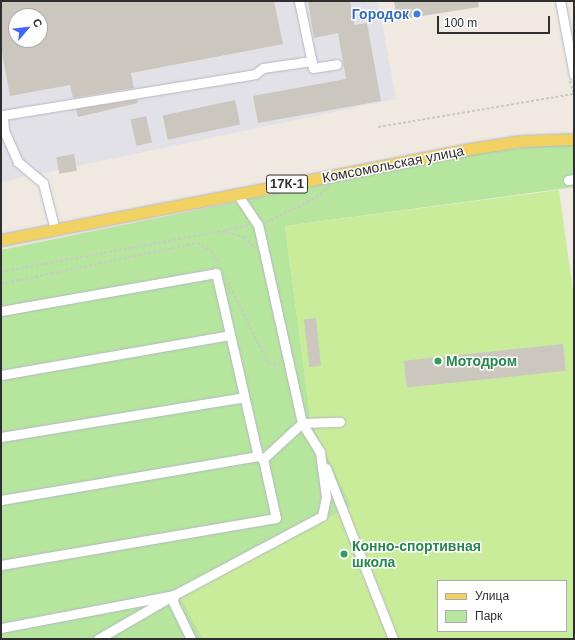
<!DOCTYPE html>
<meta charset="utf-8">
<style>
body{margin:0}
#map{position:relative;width:575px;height:640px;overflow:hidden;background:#efe9e1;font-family:Arial,sans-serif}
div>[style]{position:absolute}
.industrial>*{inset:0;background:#e3e1e8}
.green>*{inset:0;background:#b6e59e}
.pitch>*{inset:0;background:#c9ec9a}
.building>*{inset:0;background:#cbc7bf;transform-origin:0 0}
.path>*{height:1.5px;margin-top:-0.75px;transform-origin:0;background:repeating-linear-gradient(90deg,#c9c9c9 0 3px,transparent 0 5px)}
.roads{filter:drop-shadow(0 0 1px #b4b7c1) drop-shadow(0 0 1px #b4b7c1)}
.minor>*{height:9px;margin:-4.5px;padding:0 4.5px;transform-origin:4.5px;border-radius:4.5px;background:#fff}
.major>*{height:11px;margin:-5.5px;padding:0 5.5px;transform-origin:5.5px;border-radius:5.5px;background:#f2d163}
.dots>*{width:11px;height:11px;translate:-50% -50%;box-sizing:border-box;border:2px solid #fff;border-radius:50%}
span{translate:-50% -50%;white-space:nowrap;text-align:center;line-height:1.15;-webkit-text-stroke:3px #fff;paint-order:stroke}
.shield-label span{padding:1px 3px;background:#fff;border:1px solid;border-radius:3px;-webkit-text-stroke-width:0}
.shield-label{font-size:13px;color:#2e2e2e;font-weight:700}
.shop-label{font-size:14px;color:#366cbe;font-weight:700}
.right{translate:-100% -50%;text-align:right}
.street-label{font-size:14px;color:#2e2e2e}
.leisure-label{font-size:14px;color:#27864d;font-weight:700}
.left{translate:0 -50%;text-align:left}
.frame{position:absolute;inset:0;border:2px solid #2e2e2e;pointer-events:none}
.legend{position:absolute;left:437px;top:580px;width:130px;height:52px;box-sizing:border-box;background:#fff;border:1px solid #ababab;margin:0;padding:5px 7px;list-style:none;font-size:12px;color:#2e2e2e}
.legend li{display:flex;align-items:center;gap:8px;height:20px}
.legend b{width:20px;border:1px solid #ababab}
.north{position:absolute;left:8px;top:8px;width:40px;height:40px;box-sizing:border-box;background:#fff;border:1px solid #ababab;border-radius:50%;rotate:62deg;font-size:11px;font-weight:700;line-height:16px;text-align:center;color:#2e2e2e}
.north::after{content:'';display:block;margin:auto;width:14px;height:18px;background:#4264fb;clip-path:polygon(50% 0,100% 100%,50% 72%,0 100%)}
.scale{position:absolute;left:437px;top:16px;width:113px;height:18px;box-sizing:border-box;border:2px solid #2e2e2e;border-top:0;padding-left:5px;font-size:12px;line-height:14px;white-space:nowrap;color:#2e2e2e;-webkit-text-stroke:3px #fff;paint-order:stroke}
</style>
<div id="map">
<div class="industrial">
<div style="clip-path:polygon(evenodd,1px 1px,378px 1px,396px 99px,1px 182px,1px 1px,16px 16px,40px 16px,40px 40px,16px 40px,16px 16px)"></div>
</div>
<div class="green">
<div style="clip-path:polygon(574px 142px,574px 187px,285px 226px,311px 422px,352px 506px,180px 596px,203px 639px,1px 639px,1px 250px,470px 154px)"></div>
</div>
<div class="pitch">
<div style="clip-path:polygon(evenodd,559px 190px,574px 299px,574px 639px,203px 639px,180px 596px,351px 506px,311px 422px,285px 226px,559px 190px,438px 581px,566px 581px,566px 631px,438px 631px,438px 581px)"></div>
</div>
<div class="building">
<div style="clip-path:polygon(evenodd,1px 1px,274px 1px,283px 44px,131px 73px,134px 88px,73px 98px,70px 85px,10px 96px,1px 47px,1px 1px,16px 16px,40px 16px,40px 40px,16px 40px,16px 16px)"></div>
<div style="clip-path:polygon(308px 1px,350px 1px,354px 25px,367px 23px,381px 101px,258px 123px,253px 96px,346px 79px,338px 33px,314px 38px)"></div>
<div style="clip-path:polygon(394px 1px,478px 1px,479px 7px,397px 20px)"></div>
<div style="clip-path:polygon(137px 99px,138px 103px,78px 117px,76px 109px)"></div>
<div style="left:235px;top:100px;width:25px;height:74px;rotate:78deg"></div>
<div style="left:146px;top:116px;width:27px;height:16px;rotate:77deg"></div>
<div style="left:74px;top:154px;width:17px;height:18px;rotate:80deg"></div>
<div style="left:316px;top:318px;width:48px;height:12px;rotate:84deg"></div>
<div style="left:563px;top:344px;width:27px;height:160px;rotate:84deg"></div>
</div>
<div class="path">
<div style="left:570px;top:81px;width:14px;rotate:73deg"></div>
<div style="left:378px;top:127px;width:198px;rotate:-9.6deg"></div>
<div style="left:266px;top:222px;width:55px;rotate:-25.6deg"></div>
<div style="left:316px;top:198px;width:19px;rotate:-43deg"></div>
<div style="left:225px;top:230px;width:25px;rotate:-12deg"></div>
<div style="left:1px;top:272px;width:226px;rotate:-10.5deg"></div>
<div style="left:223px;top:231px;width:22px;rotate:16deg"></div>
<div style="left:244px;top:237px;width:14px;rotate:45deg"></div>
<div style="left:226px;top:278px;width:95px;rotate:63.7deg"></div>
<div style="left:268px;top:363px;width:10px;rotate:11deg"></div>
<div style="left:278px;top:365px;width:5px;rotate:-68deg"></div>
<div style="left:1px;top:284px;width:200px;rotate:-11.8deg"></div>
<div style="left:197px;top:243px;width:17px;rotate:28deg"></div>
<div style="left:212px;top:251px;width:16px;rotate:60deg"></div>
</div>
<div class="roads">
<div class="minor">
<div style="left:299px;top:1px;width:68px;rotate:78.2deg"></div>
<div style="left:313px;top:68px;width:24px;rotate:-9deg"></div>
<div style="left:560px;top:1px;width:75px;rotate:79.3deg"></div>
<div style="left:568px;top:180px;width:6px;rotate:-9deg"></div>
<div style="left:55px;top:230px;width:49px;rotate:-104.3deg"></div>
<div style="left:43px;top:183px;width:33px;rotate:-140deg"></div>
<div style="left:18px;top:162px;width:35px;rotate:-114deg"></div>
<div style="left:4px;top:130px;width:15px;rotate:-94deg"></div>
<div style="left:3px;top:115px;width:255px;rotate:-9.2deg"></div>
<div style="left:255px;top:74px;width:10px;rotate:-37deg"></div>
<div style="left:263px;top:68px;width:49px;rotate:-8.3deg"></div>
<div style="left:1px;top:311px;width:218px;rotate:-10deg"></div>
<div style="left:216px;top:273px;width:188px;rotate:77.1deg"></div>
<div style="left:1px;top:375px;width:232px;rotate:-9.9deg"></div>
<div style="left:1px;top:437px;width:246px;rotate:-9.3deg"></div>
<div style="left:263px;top:459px;width:53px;rotate:-42.7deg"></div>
<div style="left:302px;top:423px;width:38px;rotate:-2deg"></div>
<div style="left:326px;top:468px;width:184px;rotate:68.6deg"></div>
<div style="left:1px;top:500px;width:261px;rotate:-9.7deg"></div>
<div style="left:258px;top:456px;width:6px;rotate:31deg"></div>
<div style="left:263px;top:459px;width:60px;rotate:77.6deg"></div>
<div style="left:276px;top:518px;width:279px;rotate:170.3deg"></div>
<div style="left:1px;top:628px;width:176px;rotate:-10.8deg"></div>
<div style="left:174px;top:595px;width:168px;rotate:-28.1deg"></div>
<div style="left:322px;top:516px;width:19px;rotate:-78deg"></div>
<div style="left:326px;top:497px;width:45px;rotate:-97.6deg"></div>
<div style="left:320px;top:452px;width:34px;rotate:-122deg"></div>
<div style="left:302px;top:423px;width:203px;rotate:-102.5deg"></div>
<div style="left:258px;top:225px;width:37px;rotate:-124deg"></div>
<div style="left:98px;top:639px;width:88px;rotate:-30.1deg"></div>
<div style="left:174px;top:595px;width:7px;rotate:98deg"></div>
<div style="left:173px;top:602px;width:41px;rotate:64.1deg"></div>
</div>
<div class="major">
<div style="left:1px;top:240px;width:477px;rotate:-11deg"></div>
<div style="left:469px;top:149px;width:52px;rotate:-8.9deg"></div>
<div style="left:520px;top:141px;width:54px;rotate:-2.1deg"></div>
</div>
</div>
<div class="dots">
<div style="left:417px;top:14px;background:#3f7fe0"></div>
<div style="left:438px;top:361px;background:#2e9e5b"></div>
<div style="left:344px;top:554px;background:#2e9e5b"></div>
</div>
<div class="shield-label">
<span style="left:287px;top:184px">17К-1</span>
</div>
<div class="shop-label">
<span class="right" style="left:409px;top:14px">Городок</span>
</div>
<div class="street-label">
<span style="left:393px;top:164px;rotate:-11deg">Комсомольская улица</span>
</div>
<div class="leisure-label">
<span class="left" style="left:446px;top:361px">Мотодром</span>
<span class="left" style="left:352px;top:554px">Конно-спортивная<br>школа</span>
</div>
<div class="frame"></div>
<ul class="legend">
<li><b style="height:5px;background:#f2d163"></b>Улица</li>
<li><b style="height:11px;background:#b6e59e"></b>Парк</li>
</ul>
<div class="north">С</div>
<div class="scale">100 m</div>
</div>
